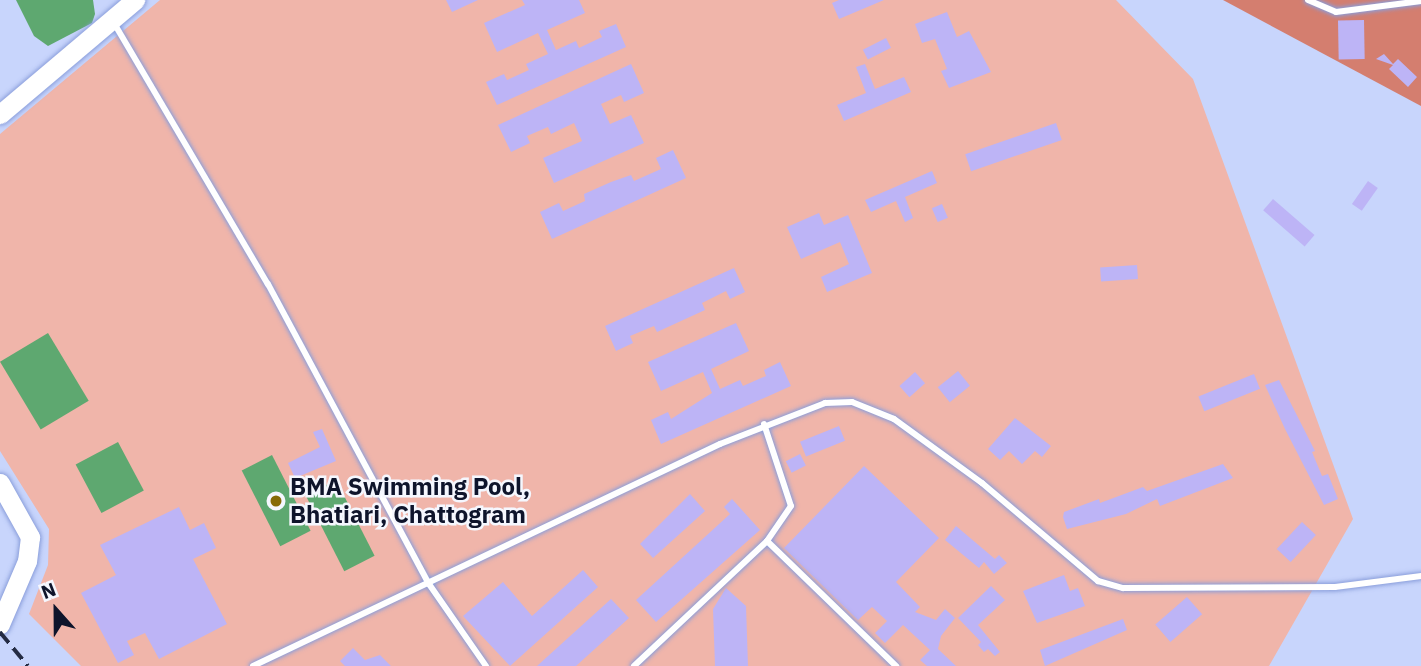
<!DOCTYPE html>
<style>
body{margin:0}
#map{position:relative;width:1421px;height:666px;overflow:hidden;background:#c8d5fc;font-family:"IBM Plex Sans",sans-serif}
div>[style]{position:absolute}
.green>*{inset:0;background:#f0b5aa}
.forest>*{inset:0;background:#d47e6f}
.water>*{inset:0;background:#5ea870;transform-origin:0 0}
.building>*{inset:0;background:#bdb4f6;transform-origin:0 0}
.roads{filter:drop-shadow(0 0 2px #8a9edb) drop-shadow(0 0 2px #8a9edb)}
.service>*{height:6px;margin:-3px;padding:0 3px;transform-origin:3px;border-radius:3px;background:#fff}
.primary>*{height:19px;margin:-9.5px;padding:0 9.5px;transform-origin:9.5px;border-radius:9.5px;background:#fff}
.rail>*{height:3.5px;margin-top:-1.75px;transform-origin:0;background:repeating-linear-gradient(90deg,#242b43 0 14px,transparent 0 21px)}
.dots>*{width:19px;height:19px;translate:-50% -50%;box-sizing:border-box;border:4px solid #f5f7fe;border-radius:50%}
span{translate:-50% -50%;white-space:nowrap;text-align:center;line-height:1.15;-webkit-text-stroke:5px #f5f7fe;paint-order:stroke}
.poi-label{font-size:24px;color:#0e142b;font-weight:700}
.left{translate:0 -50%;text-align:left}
.north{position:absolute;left:21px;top:575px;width:70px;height:70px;-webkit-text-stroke:5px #f5f7fe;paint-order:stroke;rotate:339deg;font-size:19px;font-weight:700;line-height:28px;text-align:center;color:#0e142b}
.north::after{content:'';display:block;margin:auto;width:24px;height:32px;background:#0e142b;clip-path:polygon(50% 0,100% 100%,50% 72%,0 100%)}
</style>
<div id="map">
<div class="green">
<div style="clip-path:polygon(160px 0,1116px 0,1193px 79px,1353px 519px,1269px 666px,81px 666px,29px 614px,48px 565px,49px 529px,0 451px,0 134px)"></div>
</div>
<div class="forest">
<div style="clip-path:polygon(1223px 0,1421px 0,1421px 106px)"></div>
</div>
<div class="water">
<div style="clip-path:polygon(16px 0,93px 0,95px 14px,92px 23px,48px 46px,34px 36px)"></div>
<div style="left:48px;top:333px;width:79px;height:56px;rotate:59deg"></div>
<div style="left:118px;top:442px;width:55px;height:48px;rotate:62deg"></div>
<div style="left:272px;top:455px;width:85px;height:34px;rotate:63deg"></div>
<div style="left:336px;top:480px;width:85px;height:34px;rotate:63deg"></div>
</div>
<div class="building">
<div style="clip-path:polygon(446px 0,478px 0,452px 12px)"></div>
<div style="clip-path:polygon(522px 0,579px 0,585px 13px,547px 30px,556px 50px,576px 41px,579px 48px,602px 37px,599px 31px,616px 24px,626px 47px,497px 105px,486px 82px,504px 74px,507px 80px,529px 70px,526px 64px,548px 54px,538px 33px,497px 52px,484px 23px,525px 5px)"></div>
<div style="clip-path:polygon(839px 0,884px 0,839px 19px,832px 3px)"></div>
<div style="clip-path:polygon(947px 12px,957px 37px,969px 31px,991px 72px,949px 88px,941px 71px,947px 69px,935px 39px,922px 43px,915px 24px)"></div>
<div style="left:1364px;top:20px;width:39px;height:26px;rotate:89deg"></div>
<div style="left:886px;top:38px;width:11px;height:26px;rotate:63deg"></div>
<div style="clip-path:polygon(1384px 54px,1393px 64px,1398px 59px,1417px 77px,1408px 87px,1389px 69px,1393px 65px,1376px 59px)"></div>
<div style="clip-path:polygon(631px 64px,644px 93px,624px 102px,621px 95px,601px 104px,610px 124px,631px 115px,644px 143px,554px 183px,543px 158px,582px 141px,574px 123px,551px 134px,548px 127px,527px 136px,530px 143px,511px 152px,498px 125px)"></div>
<div style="clip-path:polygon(865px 64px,875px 89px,904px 77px,911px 92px,844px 121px,837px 105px,866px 93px,856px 67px)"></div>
<div style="left:1056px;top:123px;width:18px;height:96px;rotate:71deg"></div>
<div style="clip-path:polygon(673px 150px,686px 178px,552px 239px,540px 212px,559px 203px,563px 211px,585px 201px,584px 194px,611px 182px,631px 175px,634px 181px,661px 169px,656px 158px)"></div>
<div style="clip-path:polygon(932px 171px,937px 183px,905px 197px,913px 218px,905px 222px,896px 201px,871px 212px,865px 200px)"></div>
<div style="left:1368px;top:181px;width:12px;height:28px;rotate:35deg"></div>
<div style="left:1273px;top:199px;width:55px;height:15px;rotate:41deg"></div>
<div style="left:942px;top:204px;width:15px;height:11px;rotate:67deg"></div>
<div style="clip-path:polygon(819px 213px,824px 225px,848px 215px,872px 273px,827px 292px,821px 277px,849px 264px,840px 242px,801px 259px,787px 227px)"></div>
<div style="left:1137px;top:265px;width:14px;height:37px;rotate:86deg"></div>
<div style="clip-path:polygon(734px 268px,745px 292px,730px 299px,726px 291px,702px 303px,705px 310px,657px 332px,654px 326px,630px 336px,633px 343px,616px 351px,605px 326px)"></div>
<div style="clip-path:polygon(736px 323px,749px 351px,711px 369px,720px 389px,740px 380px,743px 386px,766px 376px,764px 370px,780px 362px,791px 386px,661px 444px,651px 420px,668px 412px,671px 419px,712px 393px,703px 372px,661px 391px,648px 362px)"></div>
<div style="left:958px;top:371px;width:19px;height:26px;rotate:51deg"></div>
<div style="left:915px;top:372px;width:15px;height:21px;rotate:48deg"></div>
<div style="left:1254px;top:374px;width:16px;height:60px;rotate:68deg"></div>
<div style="clip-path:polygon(1279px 380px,1315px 451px,1312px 452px,1322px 476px,1328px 474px,1338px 499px,1324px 505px,1285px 429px,1265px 385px)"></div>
<div style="clip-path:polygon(1015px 418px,1051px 446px,1042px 457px,1035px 451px,1022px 464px,1009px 451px,1000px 460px,988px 449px)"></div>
<div style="left:839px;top:426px;width:16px;height:42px;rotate:68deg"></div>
<div style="clip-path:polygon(322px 429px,336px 461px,295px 478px,288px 463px,320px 447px,313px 432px)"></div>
<div style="left:800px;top:454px;width:13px;height:16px;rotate:63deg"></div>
<div style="clip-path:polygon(1223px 464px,1233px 478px,1160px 506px,1157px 499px,1126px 514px,1067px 529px,1063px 517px,1064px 512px,1099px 499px,1100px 503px,1143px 487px,1147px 491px)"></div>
<div style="clip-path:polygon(864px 466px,939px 538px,896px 582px,920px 607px,915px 612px,936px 620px,945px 609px,955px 618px,941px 636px,938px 649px,956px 666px,927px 666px,920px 660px,930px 650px,903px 625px,885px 643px,875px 633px,887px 621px,872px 607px,858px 620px,784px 548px)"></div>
<div style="clip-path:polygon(690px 494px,705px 511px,653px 558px,640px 544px)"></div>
<div style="clip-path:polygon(732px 499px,760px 530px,656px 622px,636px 600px,730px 514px,724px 507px)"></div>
<div style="clip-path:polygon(179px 507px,190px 530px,204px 523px,216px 548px,193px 559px,227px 624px,159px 659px,145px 633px,127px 641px,134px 655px,118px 663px,81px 593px,116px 575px,100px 545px)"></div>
<div style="left:1302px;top:522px;width:19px;height:37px;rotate:43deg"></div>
<div style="clip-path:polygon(956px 526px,995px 559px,999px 555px,1007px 563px,994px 574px,984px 562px,979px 568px,945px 540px)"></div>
<div style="clip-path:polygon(583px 570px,598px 587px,510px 666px,463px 616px,503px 582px,532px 616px)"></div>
<div style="clip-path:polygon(1064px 575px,1070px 591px,1078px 588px,1085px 606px,1037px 623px,1023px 591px)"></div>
<div style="clip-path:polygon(991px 586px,1005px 600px,978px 625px,1000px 652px,995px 656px,988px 649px,984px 652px,978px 645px,981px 642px,958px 618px)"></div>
<div style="clip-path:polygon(726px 588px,746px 606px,748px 666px,715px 666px,713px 609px)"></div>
<div style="left:1187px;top:597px;width:23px;height:42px;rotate:49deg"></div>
<div style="clip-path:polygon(611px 599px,629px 618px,576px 666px,537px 666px)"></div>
<div style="clip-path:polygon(1123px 619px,1127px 630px,1045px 666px,1040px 650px)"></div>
<div style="clip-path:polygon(353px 648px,365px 660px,380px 655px,391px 666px,345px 666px,340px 661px)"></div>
</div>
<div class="roads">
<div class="service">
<div style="left:1308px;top:0;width:30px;rotate:23deg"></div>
<div style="left:1336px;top:12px;width:86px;rotate:-7.4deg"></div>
<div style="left:114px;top:23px;width:303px;rotate:59.5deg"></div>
<div style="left:268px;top:284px;width:340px;rotate:61.8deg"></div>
<div style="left:429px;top:584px;width:100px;rotate:55.2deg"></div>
<div style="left:764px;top:424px;width:86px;rotate:71.8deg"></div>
<div style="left:791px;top:506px;width:42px;rotate:124.4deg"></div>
<div style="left:253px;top:666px;width:517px;rotate:-25.43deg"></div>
<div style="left:720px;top:444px;width:113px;rotate:-21.3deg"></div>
<div style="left:825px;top:403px;width:27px;rotate:-2deg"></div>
<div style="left:852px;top:402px;width:45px;rotate:22deg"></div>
<div style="left:894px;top:419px;width:109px;rotate:36deg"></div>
<div style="left:982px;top:483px;width:152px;rotate:40.2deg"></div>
<div style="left:1098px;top:581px;width:26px;rotate:16deg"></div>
<div style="left:1123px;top:588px;width:212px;rotate:-0.3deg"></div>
<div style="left:1335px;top:587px;width:87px;rotate:-7.3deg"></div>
<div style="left:634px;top:666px;width:183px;rotate:-43.2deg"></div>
<div style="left:767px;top:541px;width:180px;rotate:44.1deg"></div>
</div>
<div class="primary">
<div style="left:0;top:114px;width:177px;rotate:-40.2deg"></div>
<div style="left:0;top:483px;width:62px;rotate:60.9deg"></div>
<div style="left:30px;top:537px;width:24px;rotate:97deg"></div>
<div style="left:27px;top:561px;width:69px;rotate:113.2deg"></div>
</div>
</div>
<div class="rail">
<div style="left:0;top:632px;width:44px;rotate:50.5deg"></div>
</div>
<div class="dots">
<div style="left:276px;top:501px;background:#876b08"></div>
</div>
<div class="poi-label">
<span class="left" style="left:290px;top:501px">BMA Swimming Pool,<br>Bhatiari, Chattogram</span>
</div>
<div class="north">N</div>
</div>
